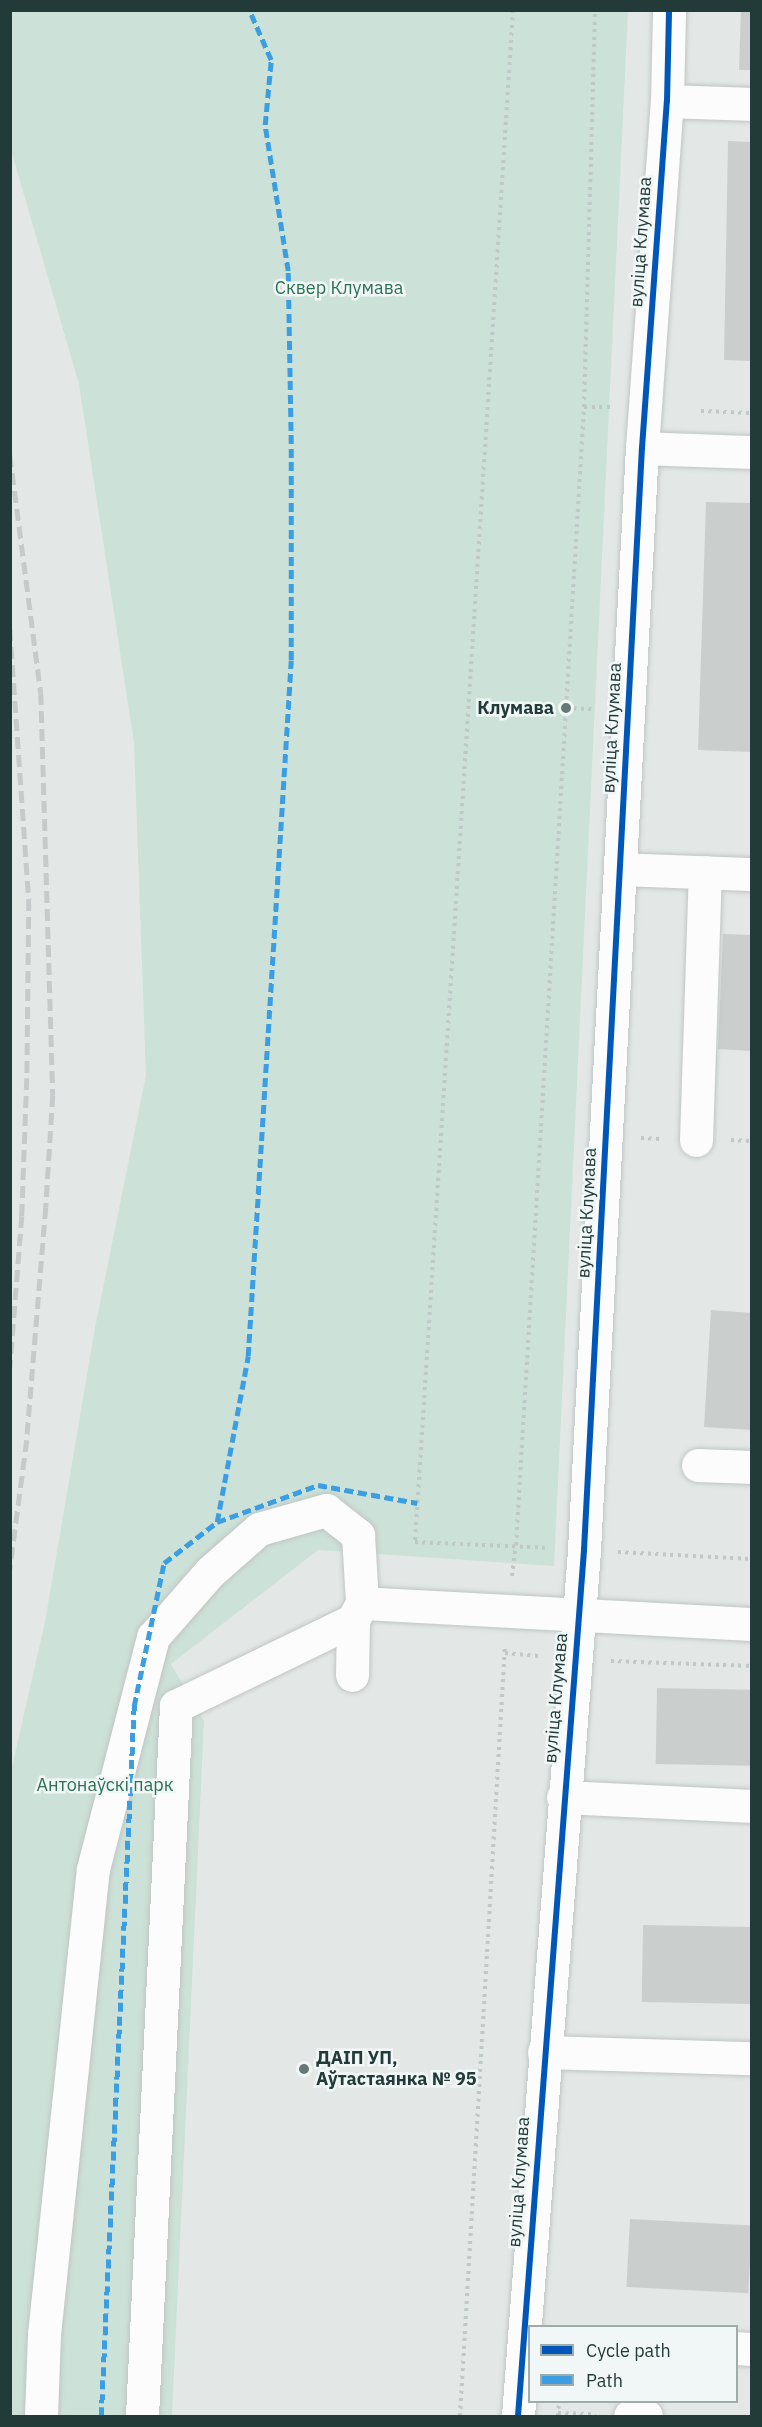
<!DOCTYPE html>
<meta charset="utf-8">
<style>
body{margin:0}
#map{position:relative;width:762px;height:2427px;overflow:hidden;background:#e3e8e7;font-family:"IBM Plex Sans",sans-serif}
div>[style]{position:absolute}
.green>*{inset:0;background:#cce1d7}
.building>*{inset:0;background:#cacfce;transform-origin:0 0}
.path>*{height:4px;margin-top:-2px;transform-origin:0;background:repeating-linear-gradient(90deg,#c0c8c8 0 3px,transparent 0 7.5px)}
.roads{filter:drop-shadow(0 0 2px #c0c5c4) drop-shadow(0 0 2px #c0c5c4)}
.minor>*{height:33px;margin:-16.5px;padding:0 16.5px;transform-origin:16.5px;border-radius:16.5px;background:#fbfcfb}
.rail>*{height:4.5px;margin-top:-2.25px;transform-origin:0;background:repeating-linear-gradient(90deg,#c6caca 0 12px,transparent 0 18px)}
.quiet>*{height:4.5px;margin-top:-2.25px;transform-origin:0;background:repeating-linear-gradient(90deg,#3c9ee2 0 9px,transparent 0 13.5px)}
.cycleway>*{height:6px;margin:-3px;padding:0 3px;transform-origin:3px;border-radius:3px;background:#0057b8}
.dots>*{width:16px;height:16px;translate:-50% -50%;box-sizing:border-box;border:3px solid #f1f7f6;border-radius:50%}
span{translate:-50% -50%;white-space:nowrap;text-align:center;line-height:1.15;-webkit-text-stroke:5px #f1f7f6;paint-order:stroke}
.street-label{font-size:18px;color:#223b39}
.park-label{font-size:18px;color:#2d7056}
.poi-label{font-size:18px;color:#223b39;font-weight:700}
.right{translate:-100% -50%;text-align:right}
.left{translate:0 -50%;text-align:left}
.frame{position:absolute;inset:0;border:12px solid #223b39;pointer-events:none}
.legend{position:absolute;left:528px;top:2325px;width:210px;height:78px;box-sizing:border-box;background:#f1f7f6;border:2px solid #9eacaa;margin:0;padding:8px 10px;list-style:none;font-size:18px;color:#223b39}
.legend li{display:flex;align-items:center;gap:12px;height:30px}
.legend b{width:30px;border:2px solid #9eacaa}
</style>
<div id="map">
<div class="green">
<div style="clip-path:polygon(11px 11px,628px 11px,554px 1566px,318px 1550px,171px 1664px,204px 1721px,172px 2416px,11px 2416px,11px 1771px,45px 1622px,95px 1328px,146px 1075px,134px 743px,79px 384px,11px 150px)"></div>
</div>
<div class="building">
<div style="clip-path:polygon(741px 10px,752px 10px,752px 70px,739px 70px)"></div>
<div style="clip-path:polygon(728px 141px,752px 142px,752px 361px,724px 360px)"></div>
<div style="clip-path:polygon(706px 502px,752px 503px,752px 752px,698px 750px)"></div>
<div style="clip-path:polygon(723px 934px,752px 935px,752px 1051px,718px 1049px)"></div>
<div style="clip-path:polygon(711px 1310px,752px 1313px,752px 1430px,704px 1427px)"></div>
<div style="left:657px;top:1688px;width:95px;height:76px;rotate:1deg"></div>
<div style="left:643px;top:1925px;width:109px;height:77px;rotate:1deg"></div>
<div style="left:630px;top:2219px;width:122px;height:68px;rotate:3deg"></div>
</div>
<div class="path">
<div style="left:513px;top:10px;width:1535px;rotate:93.66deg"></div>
<div style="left:415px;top:1542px;width:135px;rotate:2.5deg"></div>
<div style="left:584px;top:407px;width:26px"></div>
<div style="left:701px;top:411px;width:51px;rotate:2.2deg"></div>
<div style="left:566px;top:708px;width:26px;rotate:2deg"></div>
<div style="left:641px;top:1138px;width:20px;rotate:3deg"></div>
<div style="left:731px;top:1140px;width:21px;rotate:3deg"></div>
<div style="left:618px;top:1552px;width:134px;rotate:3deg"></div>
<div style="left:512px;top:1576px;width:31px;rotate:-83deg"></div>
<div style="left:516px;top:1545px;width:1140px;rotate:-86.58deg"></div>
<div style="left:584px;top:407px;width:397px;rotate:-88.4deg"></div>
<div style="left:505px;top:1653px;width:36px;rotate:5deg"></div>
<div style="left:611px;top:1661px;width:141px;rotate:2deg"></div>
<div style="left:558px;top:2413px;width:38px;rotate:2deg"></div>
<div style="left:460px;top:2416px;width:771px;rotate:-86.66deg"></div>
<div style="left:558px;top:2416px;width:14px;rotate:-86deg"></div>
</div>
<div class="roads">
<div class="minor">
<div style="left:667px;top:101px;width:85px;rotate:2deg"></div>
<div style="left:642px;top:448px;width:110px;rotate:2.1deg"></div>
<div style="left:620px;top:869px;width:132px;rotate:2.2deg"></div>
<div style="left:696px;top:1140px;width:268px;rotate:-88.1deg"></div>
<div style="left:698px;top:1465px;width:54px;rotate:2.1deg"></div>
<div style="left:362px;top:1603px;width:391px;rotate:3.1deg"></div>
<div style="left:563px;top:1797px;width:189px;rotate:2.7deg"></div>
<div style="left:544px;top:2052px;width:208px;rotate:1.7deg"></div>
<div style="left:736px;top:2348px;width:16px;rotate:4deg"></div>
<div style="left:41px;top:2416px;width:82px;rotate:-87.9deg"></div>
<div style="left:44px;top:2334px;width:468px;rotate:-84deg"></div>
<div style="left:93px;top:1869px;width:240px;rotate:-75.5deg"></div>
<div style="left:153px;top:1637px;width:86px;rotate:-48.8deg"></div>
<div style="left:210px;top:1572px;width:65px;rotate:-41.3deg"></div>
<div style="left:259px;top:1529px;width:70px;rotate:-15.8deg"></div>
<div style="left:326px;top:1510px;width:41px;rotate:38deg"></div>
<div style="left:358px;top:1535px;width:68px;rotate:86.6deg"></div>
<div style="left:362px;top:1603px;width:19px;rotate:118deg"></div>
<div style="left:353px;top:1620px;width:55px;rotate:91deg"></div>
<div style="left:142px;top:2416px;width:711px;rotate:-87.26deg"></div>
<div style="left:176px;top:1706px;width:197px;rotate:-25.9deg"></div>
<div style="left:518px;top:2416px;width:869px;rotate:-85.64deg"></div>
<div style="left:584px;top:1550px;width:1104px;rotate:-86.99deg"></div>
<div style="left:642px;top:448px;width:348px;rotate:-85.9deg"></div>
<div style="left:667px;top:101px;width:91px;rotate:-88.7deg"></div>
<div style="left:630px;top:2416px;width:16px"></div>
</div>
</div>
<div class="rail">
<div style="left:10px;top:455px;width:240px;rotate:82.6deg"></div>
<div style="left:41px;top:693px;width:402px;rotate:88.3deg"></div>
<div style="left:53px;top:1095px;width:112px;rotate:93.6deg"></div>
<div style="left:46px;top:1207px;width:234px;rotate:94.7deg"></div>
<div style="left:27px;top:1440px;width:131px;rotate:97.5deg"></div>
<div style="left:10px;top:629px;width:271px;rotate:86deg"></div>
<div style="left:29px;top:899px;width:179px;rotate:90.6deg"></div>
<div style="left:27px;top:1078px;width:138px;rotate:92.1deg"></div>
<div style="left:22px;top:1216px;width:152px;rotate:94.5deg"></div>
</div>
<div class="quiet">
<div style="left:217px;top:1522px;width:108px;rotate:-20.1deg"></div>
<div style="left:318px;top:1485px;width:101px;rotate:10.3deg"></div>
<div style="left:101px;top:2416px;width:711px;rotate:-87.34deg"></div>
<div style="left:134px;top:1706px;width:146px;rotate:-78.2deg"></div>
<div style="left:164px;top:1563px;width:67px;rotate:-37.7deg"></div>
<div style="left:217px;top:1522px;width:169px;rotate:-79.4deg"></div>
<div style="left:248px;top:1356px;width:697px;rotate:-86.46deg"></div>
<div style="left:291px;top:660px;width:216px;rotate:-90deg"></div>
<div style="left:291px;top:444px;width:173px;rotate:-91deg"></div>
<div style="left:288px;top:271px;width:148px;rotate:-99deg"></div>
<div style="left:265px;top:125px;width:65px;rotate:-84.7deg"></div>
<div style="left:271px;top:60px;width:55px;rotate:-113.7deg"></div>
</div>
<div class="cycleway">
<div style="left:518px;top:2416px;width:869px;rotate:-85.64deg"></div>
<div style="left:584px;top:1550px;width:1104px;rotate:-86.99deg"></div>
<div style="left:642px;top:448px;width:348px;rotate:-85.9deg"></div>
<div style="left:667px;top:101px;width:91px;rotate:-88.7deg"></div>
</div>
<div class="dots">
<div style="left:566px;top:708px;background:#667876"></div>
<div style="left:304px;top:2069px;background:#667876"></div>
</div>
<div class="street-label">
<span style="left:641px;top:242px;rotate:-86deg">вуліца Клумава</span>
<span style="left:612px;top:728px;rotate:-87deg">вуліца Клумава</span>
<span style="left:587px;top:1213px;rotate:-87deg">вуліца Клумава</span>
<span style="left:556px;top:1698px;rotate:-85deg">вуліца Клумава</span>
<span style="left:519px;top:2182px;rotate:-86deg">вуліца Клумава</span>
</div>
<div class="park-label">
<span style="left:339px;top:288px">Сквер Клумава</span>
<span style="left:105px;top:1785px">Антонаўскі парк</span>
</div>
<div class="poi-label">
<span class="right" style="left:554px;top:708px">Клумава</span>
<span class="left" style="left:316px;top:2069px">ДАІП УП,<br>Аўтастаянка № 95</span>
</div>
<div class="frame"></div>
<ul class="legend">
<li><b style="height:8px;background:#0057b8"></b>Cycle path</li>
<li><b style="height:8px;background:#3c9ee2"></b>Path</li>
</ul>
</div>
